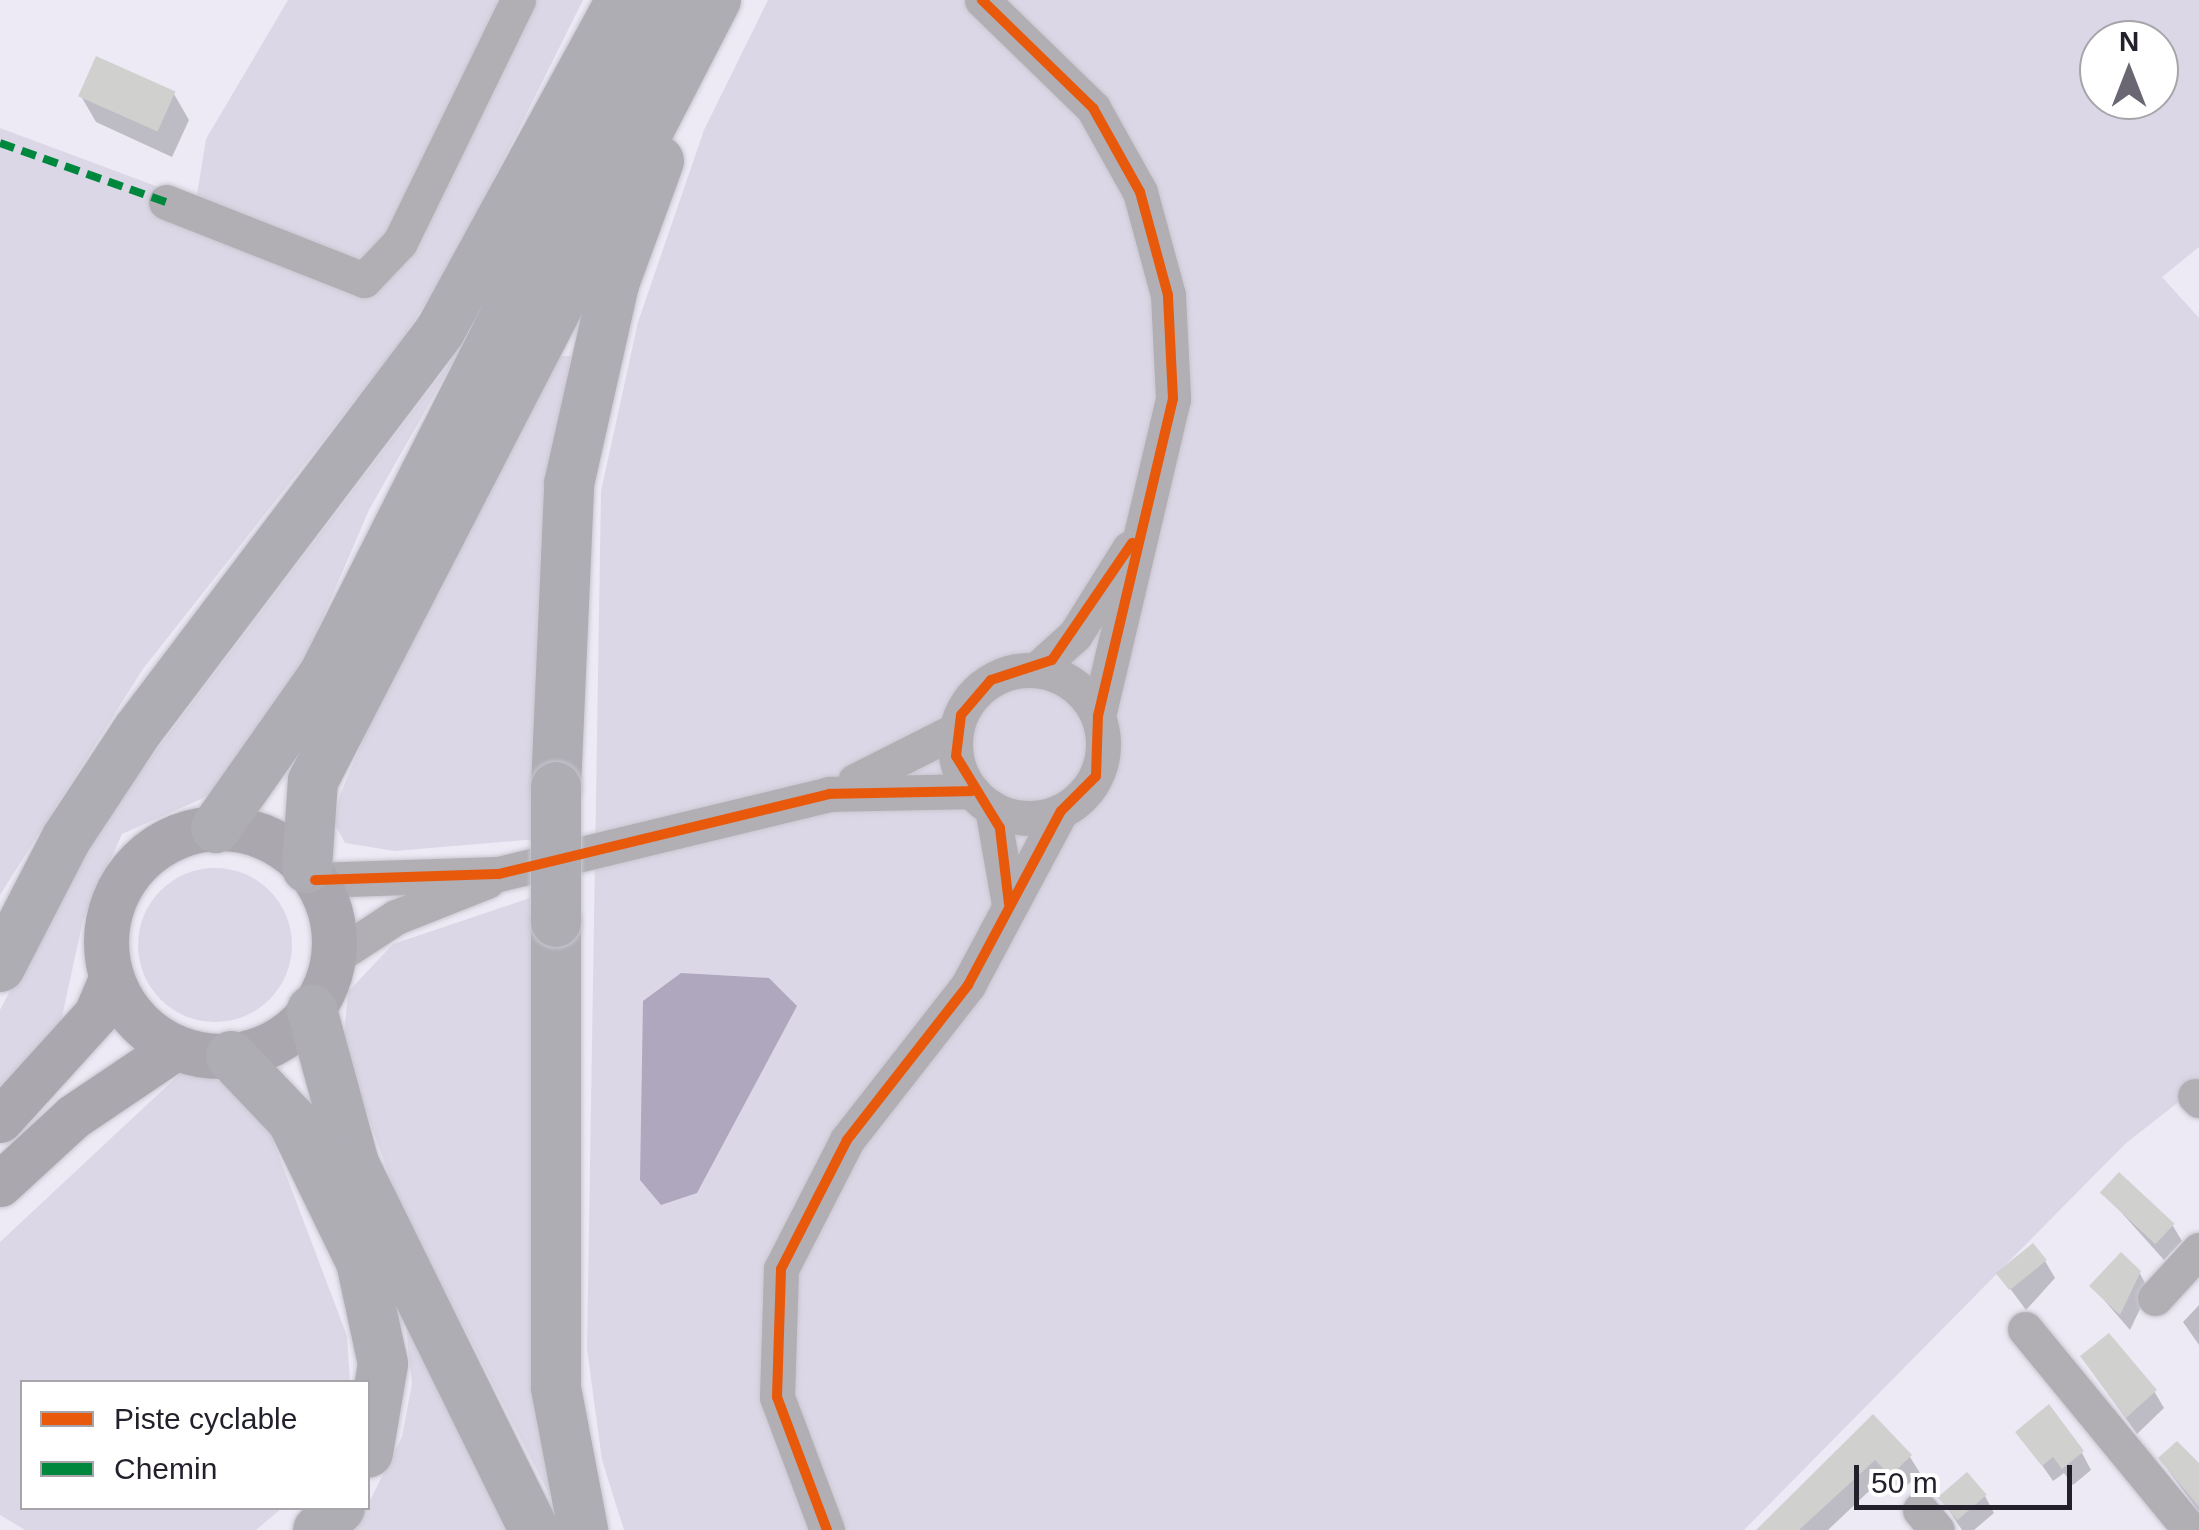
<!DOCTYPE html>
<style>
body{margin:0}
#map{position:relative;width:2199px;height:1530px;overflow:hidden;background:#edeaf5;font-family:Helvetica,sans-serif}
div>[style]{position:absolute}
.green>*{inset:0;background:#dcd7e6}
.round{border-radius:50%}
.water>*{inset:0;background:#afa7be}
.shadow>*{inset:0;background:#0003}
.building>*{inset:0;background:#d0d0cf;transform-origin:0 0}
.roads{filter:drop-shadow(0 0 2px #c9c6d0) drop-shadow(0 0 2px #c9c6d0)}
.minor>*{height:35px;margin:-17.5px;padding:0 17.5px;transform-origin:17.5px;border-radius:17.5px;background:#b1aeb4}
.minor>.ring{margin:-17.5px;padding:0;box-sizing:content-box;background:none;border:35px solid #b1aeb4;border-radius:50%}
.major>*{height:45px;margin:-22.5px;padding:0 22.5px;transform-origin:22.5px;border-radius:22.5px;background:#aaa8ae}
.major>.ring{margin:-22.5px;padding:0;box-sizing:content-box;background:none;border:45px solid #aaa8ae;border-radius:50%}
.highway>*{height:50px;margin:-25px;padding:0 25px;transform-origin:25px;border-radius:25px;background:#afadb4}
.bridges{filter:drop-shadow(0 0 2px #c9c6d0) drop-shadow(0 0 2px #c9c6d0)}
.highway-bridge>*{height:50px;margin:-25px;padding:0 25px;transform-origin:25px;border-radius:25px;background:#afadb4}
.quiet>*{height:8px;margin-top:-4px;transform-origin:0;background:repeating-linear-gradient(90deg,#00873e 0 15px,transparent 0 23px)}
.cycleway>*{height:10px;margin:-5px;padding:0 5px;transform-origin:5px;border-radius:5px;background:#e8590c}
span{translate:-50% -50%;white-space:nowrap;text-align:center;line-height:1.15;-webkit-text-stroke:8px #fff;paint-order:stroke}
.legend{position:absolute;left:20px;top:1380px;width:350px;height:130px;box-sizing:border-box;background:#fff;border:2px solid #a7a5aa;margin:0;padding:12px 18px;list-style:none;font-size:30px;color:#231f2b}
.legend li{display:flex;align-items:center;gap:20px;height:50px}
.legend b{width:50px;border:2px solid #a7a5aa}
.north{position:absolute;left:2079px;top:20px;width:100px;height:100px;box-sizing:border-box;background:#fff;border:2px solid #a7a5aa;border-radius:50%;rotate:0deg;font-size:28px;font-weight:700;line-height:40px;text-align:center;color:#231f2b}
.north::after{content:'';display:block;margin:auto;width:35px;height:45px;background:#6a6672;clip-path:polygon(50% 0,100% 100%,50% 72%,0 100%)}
.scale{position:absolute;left:1854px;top:1465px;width:218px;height:45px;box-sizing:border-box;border:5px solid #231f2b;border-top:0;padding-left:12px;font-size:30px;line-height:35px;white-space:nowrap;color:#231f2b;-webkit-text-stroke:8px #fff;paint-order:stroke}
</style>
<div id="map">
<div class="green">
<div style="clip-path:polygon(288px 0,583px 0,454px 259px,399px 344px,143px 669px,0 895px,0 128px,196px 201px,206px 139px)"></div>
<div style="clip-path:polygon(evenodd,768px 0,2199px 0,2199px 247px,2162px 277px,2199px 318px,2199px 1086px,2125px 1144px,1744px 1530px,624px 1530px,602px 1460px,587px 1349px,601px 491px,638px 322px,704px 130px,768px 0,2099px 40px,2159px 40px,2159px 100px,2099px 100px,2099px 40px)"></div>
<div style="clip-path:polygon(459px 351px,369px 510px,287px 701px,217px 792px,122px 834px,83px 920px,60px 1026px,0 1097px,0 1010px,87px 842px)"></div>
<div style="clip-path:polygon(556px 356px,571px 356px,545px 513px,536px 839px,395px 851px,345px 843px,334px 823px,340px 795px,391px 674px)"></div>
<div class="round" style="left:138px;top:868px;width:154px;height:154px"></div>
<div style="clip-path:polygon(530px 898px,538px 1389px,551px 1498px,396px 1195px,343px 1046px,348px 992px,393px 944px)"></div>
<div style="clip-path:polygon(184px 1070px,242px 1089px,265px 1119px,347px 1336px,350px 1382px,22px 1382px,22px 1508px,282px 1508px,256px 1530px,25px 1530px,0 1515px,0 1242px)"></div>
<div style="clip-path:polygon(404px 1310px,513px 1530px,355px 1530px,402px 1437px,412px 1383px)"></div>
</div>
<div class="water">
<div style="clip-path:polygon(681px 973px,769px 978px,797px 1006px,697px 1193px,661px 1205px,640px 1180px,643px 1001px)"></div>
</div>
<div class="shadow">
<div style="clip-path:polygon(174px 94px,189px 120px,172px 157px,96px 122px,81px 96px)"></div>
<div style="clip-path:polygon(2103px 1192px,2173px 1226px,2182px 1241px,2164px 1260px)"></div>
<div style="clip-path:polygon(2045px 1261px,2055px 1278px,2026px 1310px,2003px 1279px)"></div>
<div style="clip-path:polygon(2139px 1272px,2149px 1290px,2130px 1330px,2092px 1286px)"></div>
<div style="clip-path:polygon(2199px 1305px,2199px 1345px,2183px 1322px)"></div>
<div style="clip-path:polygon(2093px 1373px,2154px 1391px,2164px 1408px,2137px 1434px)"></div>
<div style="clip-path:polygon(2019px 1432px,2082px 1453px,2091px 1470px,2073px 1485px,2064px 1473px,2053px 1481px)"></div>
<div style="clip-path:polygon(1910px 1457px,1920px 1473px,1901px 1491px,1886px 1475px,1828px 1530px,1768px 1530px,1830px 1462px)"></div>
<div style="clip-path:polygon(2199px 1469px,2199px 1512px,2168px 1470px)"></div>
<div style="clip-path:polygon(1985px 1496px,1994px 1513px,1974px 1530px,1962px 1530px,1940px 1497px)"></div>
</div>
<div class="building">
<div style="left:96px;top:56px;width:87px;height:44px;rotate:24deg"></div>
<div style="left:2119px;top:1172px;width:76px;height:28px;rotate:43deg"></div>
<div style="left:2033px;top:1243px;width:22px;height:48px;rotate:51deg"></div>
<div style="clip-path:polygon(2121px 1252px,2141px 1271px,2120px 1315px,2089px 1286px)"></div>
<div style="clip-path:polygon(2109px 1333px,2157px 1390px,2126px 1418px,2080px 1356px)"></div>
<div style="clip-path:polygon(2049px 1404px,2084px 1451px,2062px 1469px,2053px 1457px,2042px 1466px,2015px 1432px)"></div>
<div style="clip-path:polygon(1873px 1414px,1912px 1455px,1890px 1476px,1875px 1460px,1799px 1530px,1756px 1530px)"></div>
<div style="clip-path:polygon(2177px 1441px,2199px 1463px,2199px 1507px,2158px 1458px)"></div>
<div style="left:1967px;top:1472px;width:30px;height:39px;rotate:49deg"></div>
</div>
<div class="roads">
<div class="minor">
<div style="left:982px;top:0;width:155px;rotate:44.2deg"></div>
<div style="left:1093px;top:108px;width:96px;rotate:60.8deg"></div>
<div style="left:1140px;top:192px;width:107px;rotate:74.8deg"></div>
<div style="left:1168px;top:295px;width:104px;rotate:87.2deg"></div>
<div style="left:1173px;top:399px;width:326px;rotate:103.3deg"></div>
<div style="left:166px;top:202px;width:213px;rotate:21.5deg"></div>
<div style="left:364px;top:280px;width:52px;rotate:-46.5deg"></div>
<div style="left:400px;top:242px;width:269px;rotate:-64deg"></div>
<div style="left:1036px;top:670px;width:52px;rotate:-41.9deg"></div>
<div style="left:1075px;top:635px;width:102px;rotate:-57.9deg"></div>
<div class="ring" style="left:955px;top:670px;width:113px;height:113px"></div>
<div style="left:855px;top:781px;width:113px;rotate:-26.8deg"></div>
<div style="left:992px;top:808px;width:97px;rotate:80deg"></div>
<div style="left:315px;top:880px;width:184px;rotate:-1.9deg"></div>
<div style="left:499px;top:874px;width:340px;rotate:-13.6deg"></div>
<div style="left:829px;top:794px;width:143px;rotate:-1.2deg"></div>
<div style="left:333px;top:958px;width:75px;rotate:-33.1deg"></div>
<div style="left:396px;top:917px;width:98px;rotate:-21.6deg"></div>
<div style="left:2195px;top:1096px;width:6px;rotate:45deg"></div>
<div style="left:2155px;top:1298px;width:65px;rotate:-47.5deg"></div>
<div style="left:2025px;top:1329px;width:260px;rotate:50.6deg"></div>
<div style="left:1920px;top:1510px;width:26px;rotate:50deg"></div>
<div style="left:827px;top:1530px;width:142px;rotate:-110.6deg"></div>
<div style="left:777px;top:1397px;width:128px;rotate:-88.2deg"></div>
<div style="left:781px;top:1269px;width:145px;rotate:-62.9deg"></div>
<div style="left:847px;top:1140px;width:197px;rotate:-52deg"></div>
<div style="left:968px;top:985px;width:197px;rotate:-61.9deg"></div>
</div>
<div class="major">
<div class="ring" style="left:106px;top:828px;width:183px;height:183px"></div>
<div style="left:0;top:1120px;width:143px;rotate:-47.8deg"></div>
<div style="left:96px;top:1014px;width:38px;rotate:-67deg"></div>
<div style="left:0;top:1184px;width:100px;rotate:-42.6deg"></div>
<div style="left:74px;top:1116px;width:122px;rotate:-34deg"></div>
</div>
<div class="highway">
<div style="left:556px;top:787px;width:303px;rotate:-87.5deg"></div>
<div style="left:569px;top:484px;width:205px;rotate:-77.3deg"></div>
<div style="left:614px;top:284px;width:131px;rotate:-69.9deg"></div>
<div style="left:216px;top:828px;width:186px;rotate:-54.9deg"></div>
<div style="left:323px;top:676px;width:758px;rotate:-63.16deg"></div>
<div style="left:307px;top:868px;width:87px;rotate:-86.1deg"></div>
<div style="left:313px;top:781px;width:879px;rotate:-62.71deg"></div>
<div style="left:556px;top:922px;width:466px;rotate:90deg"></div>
<div style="left:556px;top:1388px;width:145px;rotate:79.2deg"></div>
<div style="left:0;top:967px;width:144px;rotate:-62.7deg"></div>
<div style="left:66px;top:839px;width:131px;rotate:-56.6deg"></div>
<div style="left:138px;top:730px;width:500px;rotate:-52.88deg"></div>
<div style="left:440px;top:331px;width:377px;rotate:-61.3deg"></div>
<div style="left:312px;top:1010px;width:160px;rotate:74.7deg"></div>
<div style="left:354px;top:1164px;width:408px;rotate:63.8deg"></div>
<div style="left:231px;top:1056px;width:88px;rotate:46.4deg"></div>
<div style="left:292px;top:1120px;width:158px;rotate:64.1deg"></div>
<div style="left:361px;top:1262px;width:104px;rotate:77.8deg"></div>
<div style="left:383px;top:1364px;width:90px;rotate:99.6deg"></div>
<div style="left:318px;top:1530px;width:31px;rotate:-45deg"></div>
</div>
</div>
<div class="bridges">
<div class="highway-bridge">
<div style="left:556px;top:922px;width:135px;rotate:-90deg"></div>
</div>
</div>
<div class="quiet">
<div style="left:0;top:143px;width:176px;rotate:19.6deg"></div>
</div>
<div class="cycleway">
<div style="left:315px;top:880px;width:184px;rotate:-1.9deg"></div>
<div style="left:499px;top:874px;width:340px;rotate:-13.6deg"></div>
<div style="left:829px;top:794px;width:143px;rotate:-1.2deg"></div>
<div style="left:1009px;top:904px;width:77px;rotate:-96.8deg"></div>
<div style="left:1000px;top:828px;width:84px;rotate:-121.4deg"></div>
<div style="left:956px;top:756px;width:41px;rotate:-83deg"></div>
<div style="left:961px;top:715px;width:46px;rotate:-49.4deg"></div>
<div style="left:991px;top:680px;width:64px;rotate:-18.2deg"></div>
<div style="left:1052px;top:660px;width:142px;rotate:-55.6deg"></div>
<div style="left:827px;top:1530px;width:142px;rotate:-110.6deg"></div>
<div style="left:777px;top:1397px;width:128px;rotate:-88.2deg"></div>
<div style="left:781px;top:1269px;width:145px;rotate:-62.9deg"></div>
<div style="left:847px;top:1140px;width:197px;rotate:-52deg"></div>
<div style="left:968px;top:985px;width:197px;rotate:-61.9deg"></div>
<div style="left:1061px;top:811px;width:49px;rotate:-45deg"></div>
<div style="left:1096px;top:776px;width:60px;rotate:-88.1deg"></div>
<div style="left:1098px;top:716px;width:326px;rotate:-76.7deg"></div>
<div style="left:1173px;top:399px;width:104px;rotate:-92.8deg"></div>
<div style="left:1168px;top:295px;width:107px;rotate:-105.2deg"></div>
<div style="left:1140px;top:192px;width:96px;rotate:-119.2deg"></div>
<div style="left:1093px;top:108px;width:155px;rotate:-135.8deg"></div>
</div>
<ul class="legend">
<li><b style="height:12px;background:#e8590c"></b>Piste cyclable</li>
<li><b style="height:12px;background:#00873e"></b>Chemin</li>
</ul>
<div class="north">N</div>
<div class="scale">50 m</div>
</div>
